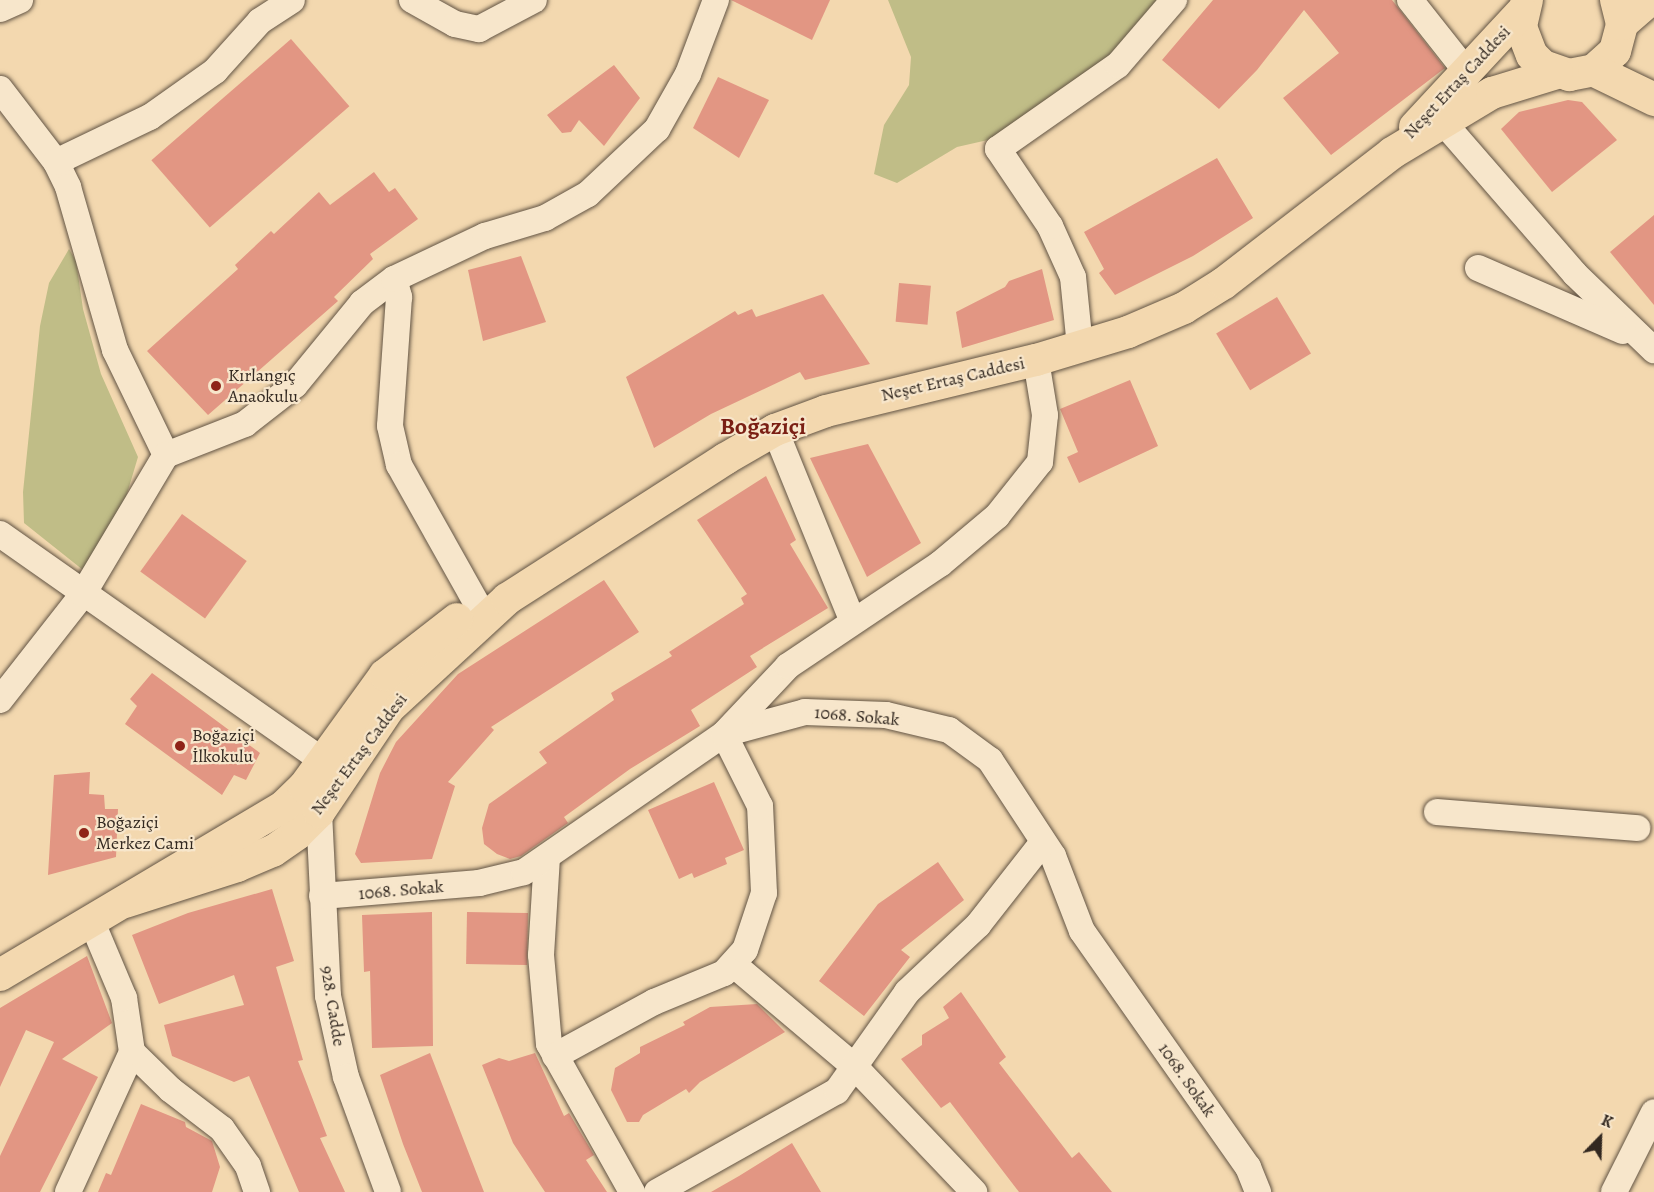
<!DOCTYPE html>
<meta charset="utf-8">
<style>
body{margin:0}
#map{position:relative;width:1654px;height:1192px;overflow:hidden;background:#f3d8af;font-family:Alegreya,serif}
div>[style]{position:absolute}
.green>*{inset:0;background:#c0bd87}
.building>*{inset:0;background:#e29683;transform-origin:0 0}
.roads{filter:drop-shadow(0 0 2px #625444) drop-shadow(0 0 2px #625444)}
.minor>*{height:26px;margin:-13px;padding:0 13px;transform-origin:13px;border-radius:13px;background:#f7e6cb}
.major>*{height:32px;margin:-16px;padding:0 16px;transform-origin:16px;border-radius:16px;background:#f3d8af}
.highway>*{height:33px;margin:-16.5px;padding:0 16.5px;transform-origin:16.5px;border-radius:16.5px;background:#f3d8af}
.dots>*{width:16px;height:16px;translate:-50% -50%;box-sizing:border-box;border:3px solid #f7e6cb;border-radius:50%}
span{translate:-50% -50%;white-space:nowrap;text-align:center;line-height:1.15;-webkit-text-stroke:4.5px #f7e6cb;paint-order:stroke}
.street-label{font-size:18px;color:#322820}
.poi-label{font-size:18px;color:#322820}
.left{translate:0 -50%;text-align:left}
.district-label{font-size:24px;color:#7a1f14;font-weight:700}
.north{position:absolute;left:1570px;top:1108px;width:60px;height:60px;-webkit-text-stroke:4px #f7e6cb;paint-order:stroke;rotate:23deg;font-size:16px;font-weight:700;line-height:24px;text-align:center;color:#322820}
.north::after{content:'';display:block;margin:auto;width:21px;height:27px;background:#322820;clip-path:polygon(50% 0,100% 100%,50% 72%,0 100%)}
</style>
<div id="map">
<div class="green">
<div style="clip-path:polygon(888px 0,1157px 0,1122px 51px,1001px 137px,957px 147px,897px 183px,874px 174px,884px 125px,909px 85px,911px 57px)"></div>
<div style="clip-path:polygon(69px 249px,76px 261px,83px 309px,101px 374px,138px 457px,120px 517px,83px 570px,24px 523px,23px 492px,40px 326px,49px 283px)"></div>
</div>
<div class="building">
<div style="clip-path:polygon(731px 0,830px 0,812px 40px)"></div>
<div style="clip-path:polygon(1213px 0,1392px 0,1445px 68px,1331px 155px,1283px 98px,1339px 53px,1304px 10px,1257px 70px,1219px 109px,1162px 60px)"></div>
<div style="left:291px;top:39px;width:89px;height:185px;rotate:49deg"></div>
<div style="clip-path:polygon(614px 65px,640px 98px,604px 146px,579px 120px,571px 132px,562px 133px,547px 115px)"></div>
<div style="clip-path:polygon(718px 77px,769px 100px,739px 158px,693px 128px)"></div>
<div style="clip-path:polygon(1568px 100px,1582px 102px,1617px 140px,1552px 192px,1501px 129px,1519px 112px)"></div>
<div style="clip-path:polygon(1217px 158px,1253px 218px,1193px 256px,1115px 295px,1099px 273px,1104px 269px,1084px 232px)"></div>
<div style="clip-path:polygon(374px 172px,389px 192px,395px 188px,418px 219px,370px 254px,373px 259px,334px 297px,338px 301px,208px 415px,147px 351px,238px 269px,235px 265px,271px 231px,274px 234px,319px 192px,330px 205px)"></div>
<div style="clip-path:polygon(1654px 215px,1654px 305px,1610px 252px)"></div>
<div style="clip-path:polygon(521px 256px,546px 322px,483px 341px,468px 270px)"></div>
<div style="clip-path:polygon(1042px 269px,1054px 320px,962px 348px,956px 312px,1005px 287px,1009px 281px)"></div>
<div style="left:899px;top:283px;width:32px;height:39px;rotate:5deg"></div>
<div style="clip-path:polygon(823px 294px,870px 364px,805px 380px,800px 372px,711px 414px,654px 448px,626px 377px,735px 311px,738px 315px,752px 309px,756px 317px)"></div>
<div style="left:1277px;top:297px;width:66px;height:71px;rotate:59deg"></div>
<div style="clip-path:polygon(1130px 380px,1158px 446px,1079px 483px,1067px 457px,1078px 452px,1060px 409px)"></div>
<div style="clip-path:polygon(868px 444px,921px 543px,867px 577px,810px 458px)"></div>
<div style="clip-path:polygon(766px 476px,796px 540px,790px 544px,828px 608px,750px 656px,757px 667px,691px 710px,700px 726px,630px 769px,564px 817px,568px 823px,521px 856px,510px 859px,497px 854px,484px 844px,482px 828px,489px 804px,547px 763px,539px 752px,614px 700px,611px 693px,672px 656px,669px 652px,744px 604px,741px 598px,747px 594px,697px 520px)"></div>
<div style="left:182px;top:514px;width:80px;height:71px;rotate:36deg"></div>
<div style="clip-path:polygon(604px 580px,639px 632px,491px 727px,494px 730px,448px 782px,455px 786px,432px 859px,361px 863px,355px 854px,380px 773px,396px 742px,458px 674px)"></div>
<div style="clip-path:polygon(152px 673px,260px 753px,246px 780px,234px 775px,222px 795px,125px 724px,137px 706px,130px 699px)"></div>
<div style="clip-path:polygon(90px 772px,89px 794px,104px 795px,105px 809px,118px 809px,116px 857px,48px 875px,54px 775px)"></div>
<div style="clip-path:polygon(714px 782px,744px 850px,725px 858px,727px 864px,694px 878px,692px 873px,679px 879px,648px 810px)"></div>
<div style="clip-path:polygon(938px 862px,964px 900px,901px 950px,910px 957px,864px 1016px,819px 981px,878px 904px)"></div>
<div style="clip-path:polygon(272px 889px,294px 961px,276px 967px,303px 1060px,298px 1061px,327px 1136px,320px 1138px,345px 1192px,299px 1192px,249px 1076px,234px 1082px,172px 1056px,164px 1025px,244px 1005px,234px 975px,159px 1004px,132px 935px,188px 913px)"></div>
<div style="clip-path:polygon(432px 912px,433px 1046px,372px 1048px,370px 971px,364px 972px,362px 915px)"></div>
<div style="left:467px;top:912px;width:61px;height:52px;rotate:1deg"></div>
<div style="clip-path:polygon(87px 956px,112px 1023px,62px 1059px,98px 1077px,40px 1192px,0 1192px,0 1156px,54px 1042px,26px 1030px,0 1087px,0 1008px)"></div>
<div style="clip-path:polygon(961px 992px,1006px 1057px,999px 1063px,1072px 1158px,1079px 1152px,1112px 1192px,1019px 1192px,950px 1102px,941px 1108px,901px 1059px,922px 1045px,922px 1035px,949px 1018px,943px 1007px)"></div>
<div style="clip-path:polygon(757px 1004px,785px 1032px,700px 1082px,689px 1093px,686px 1089px,643px 1115px,639px 1122px,627px 1122px,611px 1090px,615px 1068px,640px 1053px,640px 1047px,685px 1025px,683px 1022px,710px 1007px)"></div>
<div style="clip-path:polygon(430px 1053px,466px 1146px,484px 1192px,422px 1192px,403px 1144px,380px 1075px)"></div>
<div style="clip-path:polygon(535px 1053px,564px 1116px,569px 1113px,594px 1155px,586px 1160px,607px 1192px,545px 1192px,513px 1143px,482px 1065px,499px 1058px,509px 1061px)"></div>
<div style="clip-path:polygon(141px 1104px,185px 1122px,186px 1127px,212px 1141px,220px 1167px,212px 1192px,98px 1192px,106px 1173px,111px 1175px)"></div>
<div style="clip-path:polygon(792px 1143px,821px 1192px,711px 1192px,739px 1176px)"></div>
</div>
<div class="roads">
<div class="minor">
<div style="left:412px;top:0;width:49px;rotate:29.2deg"></div>
<div style="left:455px;top:24px;width:25px;rotate:12deg"></div>
<div style="left:479px;top:29px;width:62px;rotate:-27.8deg"></div>
<div style="left:1410px;top:0;width:90px;rotate:51.7deg"></div>
<div style="left:0;top:9px;width:22px;rotate:-24deg"></div>
<div style="left:0;top:89px;width:92px;rotate:52.5deg"></div>
<div style="left:56px;top:162px;width:28px;rotate:64deg"></div>
<div style="left:68px;top:187px;width:170px;rotate:73.9deg"></div>
<div style="left:115px;top:350px;width:117px;rotate:64.1deg"></div>
<div style="left:1443px;top:122px;width:201px;rotate:49deg"></div>
<div style="left:1575px;top:274px;width:110px;rotate:43.9deg"></div>
<div style="left:56px;top:162px;width:104px;rotate:-25.6deg"></div>
<div style="left:150px;top:117px;width:80px;rotate:-35.3deg"></div>
<div style="left:215px;top:71px;width:67px;rotate:-48deg"></div>
<div style="left:260px;top:21px;width:38px;rotate:-33deg"></div>
<div style="left:1478px;top:268px;width:158px;rotate:23.5deg"></div>
<div style="left:394px;top:279px;width:19px;rotate:74deg"></div>
<div style="left:399px;top:297px;width:129px;rotate:94deg"></div>
<div style="left:390px;top:426px;width:40px;rotate:77deg"></div>
<div style="left:399px;top:465px;width:159px;rotate:60.7deg"></div>
<div style="left:1080px;top:347px;width:70px;rotate:-95.7deg"></div>
<div style="left:1073px;top:277px;width:56px;rotate:-114.3deg"></div>
<div style="left:1050px;top:226px;width:93px;rotate:-124deg"></div>
<div style="left:998px;top:149px;width:146px;rotate:-35deg"></div>
<div style="left:1118px;top:65px;width:86px;rotate:-49.3deg"></div>
<div style="left:775px;top:430px;width:205px;rotate:67.9deg"></div>
<div style="left:166px;top:455px;width:85px;rotate:-21.4deg"></div>
<div style="left:245px;top:424px;width:63px;rotate:-38deg"></div>
<div style="left:295px;top:385px;width:106px;rotate:-50.7deg"></div>
<div style="left:362px;top:303px;width:40px;rotate:-37deg"></div>
<div style="left:394px;top:279px;width:101px;rotate:-25.3deg"></div>
<div style="left:485px;top:236px;width:63px;rotate:-16.7deg"></div>
<div style="left:545px;top:218px;width:49px;rotate:-29.2deg"></div>
<div style="left:588px;top:194px;width:95px;rotate:-43.3deg"></div>
<div style="left:657px;top:129px;width:63px;rotate:-60.6deg"></div>
<div style="left:688px;top:74px;width:79px;rotate:-69.3deg"></div>
<div style="left:0;top:534px;width:393px;rotate:35.1deg"></div>
<div style="left:0;top:700px;width:135px;rotate:-51.9deg"></div>
<div style="left:83px;top:594px;width:162px;rotate:-59.2deg"></div>
<div style="left:319px;top:812px;width:184px;rotate:87.2deg"></div>
<div style="left:328px;top:996px;width:83px;rotate:77.5deg"></div>
<div style="left:346px;top:1077px;width:122px;rotate:69.9deg"></div>
<div style="left:1437px;top:812px;width:201px;rotate:4.6deg"></div>
<div style="left:547px;top:857px;width:98px;rotate:93.5deg"></div>
<div style="left:541px;top:955px;width:89px;rotate:84.9deg"></div>
<div style="left:549px;top:1044px;width:170px;rotate:60.7deg"></div>
<div style="left:322px;top:896px;width:158px;rotate:-4.7deg"></div>
<div style="left:479px;top:883px;width:46px;rotate:-13.7deg"></div>
<div style="left:524px;top:872px;width:243px;rotate:-34.6deg"></div>
<div style="left:724px;top:734px;width:84px;rotate:-15.2deg"></div>
<div style="left:805px;top:712px;width:81px;rotate:2.1deg"></div>
<div style="left:886px;top:715px;width:65px;rotate:13.4deg"></div>
<div style="left:949px;top:730px;width:51px;rotate:36.2deg"></div>
<div style="left:990px;top:760px;width:115px;rotate:56.7deg"></div>
<div style="left:1053px;top:856px;width:80px;rotate:68.9deg"></div>
<div style="left:1082px;top:931px;width:289px;rotate:54.9deg"></div>
<div style="left:1248px;top:1167px;width:27px;rotate:68deg"></div>
<div style="left:733px;top:964px;width:160px;rotate:40.2deg"></div>
<div style="left:855px;top:1067px;width:173px;rotate:46.4deg"></div>
<div style="left:132px;top:1052px;width:54px;rotate:44.3deg"></div>
<div style="left:171px;top:1090px;width:64px;rotate:37.4deg"></div>
<div style="left:222px;top:1129px;width:45px;rotate:54.9deg"></div>
<div style="left:248px;top:1166px;width:28px;rotate:71deg"></div>
<div style="left:555px;top:1056px;width:113px;rotate:-28.6deg"></div>
<div style="left:654px;top:1002px;width:76px;rotate:-22.5deg"></div>
<div style="left:724px;top:973px;width:31px;rotate:-48deg"></div>
<div style="left:745px;top:950px;width:60px;rotate:-71.6deg"></div>
<div style="left:764px;top:893px;width:87px;rotate:-92.6deg"></div>
<div style="left:760px;top:806px;width:80px;rotate:-116.6deg"></div>
<div style="left:724px;top:734px;width:93px;rotate:-46.7deg"></div>
<div style="left:788px;top:666px;width:183px;rotate:-33.9deg"></div>
<div style="left:940px;top:564px;width:75px;rotate:-40.1deg"></div>
<div style="left:997px;top:516px;width:69px;rotate:-51.5deg"></div>
<div style="left:1040px;top:462px;width:47px;rotate:-83.9deg"></div>
<div style="left:1045px;top:415px;width:56px;rotate:-99.3deg"></div>
<div style="left:68px;top:1192px;width:154px;rotate:-65.4deg"></div>
<div style="left:132px;top:1052px;width:55px;rotate:-98.4deg"></div>
<div style="left:124px;top:998px;width:85px;rotate:-112.9deg"></div>
<div style="left:657px;top:1192px;width:206px;rotate:-29.3deg"></div>
<div style="left:837px;top:1091px;width:121px;rotate:-54.7deg"></div>
<div style="left:907px;top:992px;width:98px;rotate:-43.3deg"></div>
<div style="left:978px;top:925px;width:105px;rotate:-51.9deg"></div>
<div style="left:1614px;top:1192px;width:89px;rotate:-63.4deg"></div>
</div>
<div class="major">
<div style="left:1527px;top:0;width:28px;rotate:103deg"></div>
<div style="left:1521px;top:27px;width:30px;rotate:69deg"></div>
<div style="left:1532px;top:55px;width:16px;rotate:45deg"></div>
<div style="left:1543px;top:66px;width:28px;rotate:19deg"></div>
<div style="left:1569px;top:75px;width:25px;rotate:-11deg"></div>
<div style="left:1594px;top:70px;width:28px;rotate:-42deg"></div>
<div style="left:1615px;top:51px;width:28px;rotate:-75deg"></div>
<div style="left:1622px;top:24px;width:25px;rotate:-104deg"></div>
<div style="left:1622px;top:24px;width:37px;rotate:-41deg"></div>
<div style="left:1415px;top:127px;width:157px;rotate:-47.1deg"></div>
<div style="left:125px;top:902px;width:118px;rotate:-17.8deg"></div>
<div style="left:237px;top:866px;width:39px;rotate:-23deg"></div>
<div style="left:273px;top:851px;width:29px;rotate:-35deg"></div>
<div style="left:297px;top:834px;width:31px;rotate:-45deg"></div>
<div style="left:319px;top:812px;width:125px;rotate:-56.1deg"></div>
<div style="left:389px;top:708px;width:161px;rotate:-42.7deg"></div>
<div style="left:507px;top:599px;width:259px;rotate:-32.7deg"></div>
<div style="left:725px;top:459px;width:58px;rotate:-30.1deg"></div>
<div style="left:775px;top:430px;width:54px;rotate:-20.4deg"></div>
<div style="left:826px;top:411px;width:216px;rotate:-13.7deg"></div>
<div style="left:1036px;top:360px;width:96px;rotate:-16.9deg"></div>
<div style="left:1128px;top:332px;width:61px;rotate:-23.2deg"></div>
<div style="left:1184px;top:308px;width:47px;rotate:-32deg"></div>
<div style="left:1224px;top:283px;width:212px;rotate:-37.7deg"></div>
<div style="left:1392px;top:153px;width:117px;rotate:-31deg"></div>
<div style="left:1492px;top:93px;width:68px;rotate:-17.1deg"></div>
<div style="left:0;top:975px;width:329px;rotate:-30.7deg"></div>
<div style="left:283px;top:807px;width:29px;rotate:-44deg"></div>
<div style="left:304px;top:787px;width:138px;rotate:-54.1deg"></div>
<div style="left:385px;top:675px;width:91px;rotate:-37.9deg"></div>
</div>
<div class="highway">
<div style="left:1594px;top:70px;width:67px;rotate:25.8deg"></div>
</div>
</div>
<div class="dots">
<div style="left:216px;top:386px;background:#8f2418"></div>
<div style="left:180px;top:746px;background:#8f2418"></div>
<div style="left:84px;top:833px;background:#8f2418"></div>
</div>
<div class="street-label">
<span style="left:1457px;top:82px;rotate:-47deg">Neşet Ertaş Caddesi</span>
<span style="left:953px;top:379px;rotate:-13deg">Neşet Ertaş Caddesi</span>
<span style="left:857px;top:716px;rotate:5deg">1068. Sokak</span>
<span style="left:359px;top:754px;rotate:-53deg">Neşet Ertaş Caddesi</span>
<span style="left:401px;top:890px;rotate:-5deg">1068. Sokak</span>
<span style="left:333px;top:1006px;rotate:81deg">928. Cadde</span>
<span style="left:1187px;top:1080px;rotate:55deg">1068. Sokak</span>
</div>
<div class="poi-label">
<span class="left" style="left:228px;top:386px">Kırlangıç<br>Anaokulu</span>
<span class="left" style="left:192px;top:746px">Boğaziçi<br>İlkokulu</span>
<span class="left" style="left:96px;top:833px">Boğaziçi<br>Merkez Cami</span>
</div>
<div class="district-label">
<span style="left:763px;top:427px">Boğaziçi</span>
</div>
<div class="north">K</div>
</div>
